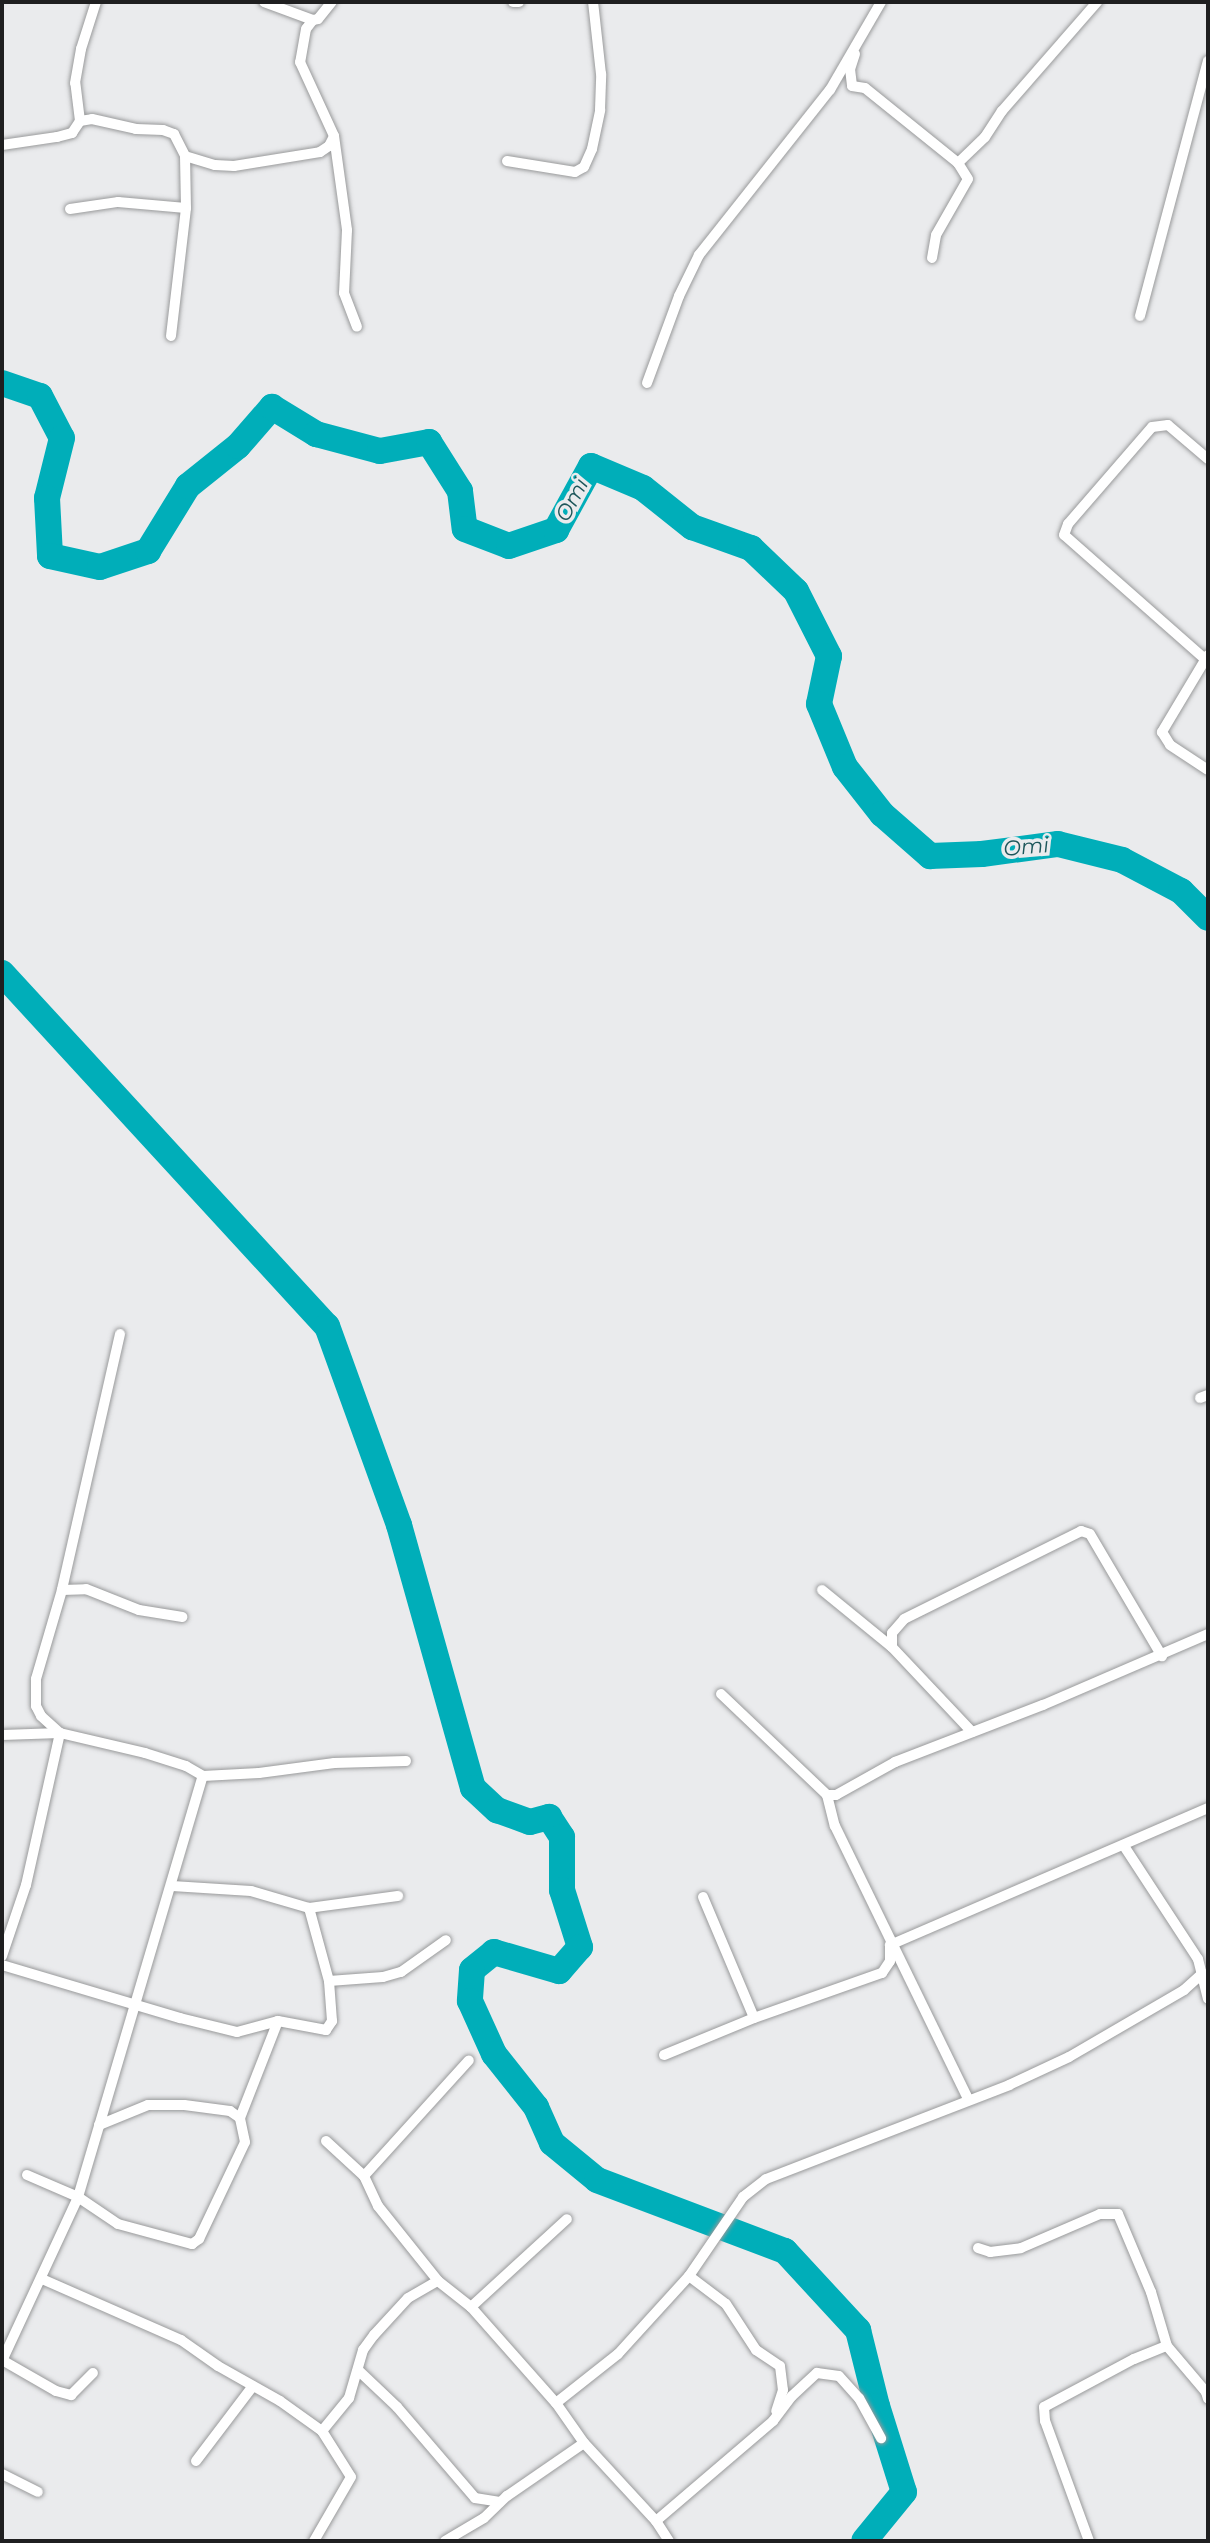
<!DOCTYPE html>
<style>
body{margin:0}
#map{position:relative;width:1210px;height:2543px;overflow:hidden;background:#eaebed;font-family:Montserrat,sans-serif}
div>[style]{position:absolute}
.river>*{height:26px;margin:-13px;padding:0 13px;transform-origin:13px;border-radius:13px;background:#00aeb9}
.roads{filter:drop-shadow(0 0 2px #999a9b) drop-shadow(0 0 2px #999a9b)}
.minor>*{height:10px;margin:-5px;padding:0 5px;transform-origin:5px;border-radius:5px;background:#fff}
span{translate:-50% -50%;white-space:nowrap;text-align:center;line-height:1.15;-webkit-text-stroke:7px #eaebed;paint-order:stroke}
.water-label{font-size:21px;color:#1d565a;font-style:italic}
.frame{position:absolute;inset:0;border:4px solid #1f1f20;pointer-events:none}
</style>
<div id="map">
<div class="river">
<div style="left:2px;top:383px;width:40px;rotate:18.9deg"></div>
<div style="left:40px;top:396px;width:47px;rotate:62.4deg"></div>
<div style="left:62px;top:438px;width:62px;rotate:104deg"></div>
<div style="left:47px;top:498px;width:58px;rotate:87deg"></div>
<div style="left:50px;top:556px;width:51px;rotate:12.4deg"></div>
<div style="left:100px;top:567px;width:51px;rotate:-18.4deg"></div>
<div style="left:148px;top:551px;width:76px;rotate:-58.4deg"></div>
<div style="left:188px;top:486px;width:64px;rotate:-38.7deg"></div>
<div style="left:238px;top:446px;width:52px;rotate:-48.9deg"></div>
<div style="left:272px;top:407px;width:52px;rotate:31.5deg"></div>
<div style="left:316px;top:434px;width:66px;rotate:14.9deg"></div>
<div style="left:380px;top:451px;width:50px;rotate:-10.4deg"></div>
<div style="left:429px;top:442px;width:58px;rotate:57.7deg"></div>
<div style="left:460px;top:491px;width:38px;rotate:83deg"></div>
<div style="left:465px;top:529px;width:47px;rotate:21.1deg"></div>
<div style="left:509px;top:546px;width:50px;rotate:-18.8deg"></div>
<div style="left:556px;top:530px;width:73px;rotate:-61.3deg"></div>
<div style="left:591px;top:466px;width:56px;rotate:22.9deg"></div>
<div style="left:643px;top:488px;width:63px;rotate:38.5deg"></div>
<div style="left:692px;top:527px;width:63px;rotate:19.6deg"></div>
<div style="left:751px;top:548px;width:62px;rotate:43.7deg"></div>
<div style="left:796px;top:591px;width:73px;rotate:63.1deg"></div>
<div style="left:829px;top:656px;width:49px;rotate:101.8deg"></div>
<div style="left:819px;top:704px;width:68px;rotate:67.6deg"></div>
<div style="left:845px;top:767px;width:60px;rotate:51.8deg"></div>
<div style="left:882px;top:814px;width:64px;rotate:41.2deg"></div>
<div style="left:930px;top:856px;width:52px;rotate:-2.2deg"></div>
<div style="left:982px;top:854px;width:77px;rotate:-7.5deg"></div>
<div style="left:1058px;top:844px;width:66px;rotate:14deg"></div>
<div style="left:1122px;top:860px;width:67px;rotate:27.7deg"></div>
<div style="left:1181px;top:891px;width:38px;rotate:45deg"></div>
<div style="left:2px;top:973px;width:480px;rotate:47.4deg"></div>
<div style="left:327px;top:1326px;width:212px;rotate:70.1deg"></div>
<div style="left:399px;top:1525px;width:273px;rotate:74.3deg"></div>
<div style="left:473px;top:1788px;width:33px;rotate:43deg"></div>
<div style="left:497px;top:1810px;width:35px;rotate:20deg"></div>
<div style="left:530px;top:1822px;width:20px;rotate:-15deg"></div>
<div style="left:549px;top:1817px;width:24px;rotate:57deg"></div>
<div style="left:562px;top:1837px;width:53px;rotate:90deg"></div>
<div style="left:562px;top:1890px;width:60px;rotate:72.5deg"></div>
<div style="left:580px;top:1947px;width:32px;rotate:131deg"></div>
<div style="left:559px;top:1971px;width:68px;rotate:-163.7deg"></div>
<div style="left:494px;top:1952px;width:28px;rotate:141deg"></div>
<div style="left:472px;top:1970px;width:31px;rotate:94deg"></div>
<div style="left:470px;top:2001px;width:58px;rotate:65.6deg"></div>
<div style="left:494px;top:2054px;width:68px;rotate:51.6deg"></div>
<div style="left:536px;top:2107px;width:39px;rotate:66deg"></div>
<div style="left:552px;top:2143px;width:58px;rotate:39.4deg"></div>
<div style="left:597px;top:2180px;width:201px;rotate:20.7deg"></div>
<div style="left:785px;top:2251px;width:108px;rotate:47.3deg"></div>
<div style="left:858px;top:2330px;width:78px;rotate:76deg"></div>
<div style="left:877px;top:2406px;width:90px;rotate:72.6deg"></div>
<div style="left:904px;top:2492px;width:63px;rotate:129.2deg"></div>
</div>
<div class="roads">
<div class="minor">
<div style="left:264px;top:2px;width:52px;rotate:20.2deg"></div>
<div style="left:313px;top:20px;width:5px;rotate:-11deg"></div>
<div style="left:318px;top:19px;width:22px;rotate:-51deg"></div>
<div style="left:513px;top:2px;width:6px"></div>
<div style="left:313px;top:20px;width:11px;rotate:128deg"></div>
<div style="left:306px;top:29px;width:34px;rotate:100deg"></div>
<div style="left:300px;top:62px;width:81px;rotate:65.3deg"></div>
<div style="left:334px;top:136px;width:95px;rotate:82.1deg"></div>
<div style="left:347px;top:230px;width:63px;rotate:92.7deg"></div>
<div style="left:344px;top:293px;width:36px;rotate:69deg"></div>
<div style="left:855px;top:54px;width:16px;rotate:108deg"></div>
<div style="left:850px;top:69px;width:17px;rotate:83deg"></div>
<div style="left:852px;top:86px;width:13px;rotate:9deg"></div>
<div style="left:865px;top:88px;width:119px;rotate:38.9deg"></div>
<div style="left:80px;top:121px;width:38px;rotate:-97deg"></div>
<div style="left:75px;top:83px;width:35px;rotate:-80deg"></div>
<div style="left:81px;top:49px;width:49px;rotate:-72.3deg"></div>
<div style="left:2px;top:145px;width:56px;rotate:-8.3deg"></div>
<div style="left:57px;top:137px;width:16px;rotate:-15deg"></div>
<div style="left:72px;top:133px;width:14px;rotate:-56deg"></div>
<div style="left:80px;top:121px;width:12px;rotate:-9deg"></div>
<div style="left:92px;top:119px;width:45px;rotate:12.8deg"></div>
<div style="left:136px;top:129px;width:27px;rotate:2deg"></div>
<div style="left:163px;top:130px;width:12px;rotate:20deg"></div>
<div style="left:174px;top:134px;width:25px;rotate:63deg"></div>
<div style="left:185px;top:156px;width:31px;rotate:17deg"></div>
<div style="left:215px;top:165px;width:19px;rotate:3deg"></div>
<div style="left:234px;top:166px;width:87px;rotate:-9.2deg"></div>
<div style="left:320px;top:152px;width:11px;rotate:-34deg"></div>
<div style="left:329px;top:146px;width:11px;rotate:-63deg"></div>
<div style="left:507px;top:161px;width:69px;rotate:9.2deg"></div>
<div style="left:575px;top:172px;width:10px;rotate:-29deg"></div>
<div style="left:584px;top:167px;width:20px;rotate:-66deg"></div>
<div style="left:592px;top:149px;width:40px;rotate:-78deg"></div>
<div style="left:600px;top:110px;width:36px;rotate:-88deg"></div>
<div style="left:601px;top:74px;width:72px;rotate:-96.3deg"></div>
<div style="left:70px;top:209px;width:49px;rotate:-8.3deg"></div>
<div style="left:118px;top:202px;width:68px;rotate:5deg"></div>
<div style="left:932px;top:258px;width:23px;rotate:-80deg"></div>
<div style="left:936px;top:235px;width:64px;rotate:-60.3deg"></div>
<div style="left:968px;top:179px;width:19px;rotate:-122deg"></div>
<div style="left:958px;top:163px;width:37px;rotate:-44deg"></div>
<div style="left:985px;top:137px;width:31px;rotate:-57deg"></div>
<div style="left:1002px;top:111px;width:145px;rotate:-48.9deg"></div>
<div style="left:1140px;top:316px;width:264px;rotate:-75.1deg"></div>
<div style="left:171px;top:336px;width:129px;rotate:-83.3deg"></div>
<div style="left:186px;top:208px;width:52px;rotate:-91.1deg"></div>
<div style="left:647px;top:383px;width:93px;rotate:-69.8deg"></div>
<div style="left:679px;top:296px;width:46px;rotate:-64deg"></div>
<div style="left:699px;top:255px;width:211px;rotate:-51.6deg"></div>
<div style="left:830px;top:90px;width:102px;rotate:-59.9deg"></div>
<div style="left:1208px;top:655px;width:90px;rotate:120.9deg"></div>
<div style="left:1162px;top:732px;width:15px;rotate:58deg"></div>
<div style="left:1170px;top:745px;width:45px;rotate:33.3deg"></div>
<div style="left:1206px;top:660px;width:189px;rotate:-138.6deg"></div>
<div style="left:1064px;top:535px;width:12px;rotate:-70deg"></div>
<div style="left:1068px;top:524px;width:128px;rotate:-49.1deg"></div>
<div style="left:1152px;top:427px;width:16px;rotate:-7deg"></div>
<div style="left:1168px;top:425px;width:52px;rotate:40.4deg"></div>
<div style="left:120px;top:1334px;width:262px;rotate:102.8deg"></div>
<div style="left:62px;top:1590px;width:93px;rotate:106.3deg"></div>
<div style="left:36px;top:1679px;width:27px;rotate:90deg"></div>
<div style="left:36px;top:1706px;width:11px;rotate:63deg"></div>
<div style="left:41px;top:1716px;width:25px;rotate:42deg"></div>
<div style="left:60px;top:1733px;width:87px;rotate:13.2deg"></div>
<div style="left:145px;top:1753px;width:43px;rotate:17.6deg"></div>
<div style="left:186px;top:1766px;width:20px;rotate:30deg"></div>
<div style="left:203px;top:1776px;width:56px;rotate:-3.1deg"></div>
<div style="left:259px;top:1773px;width:76px;rotate:-7.6deg"></div>
<div style="left:334px;top:1763px;width:72px;rotate:-1.6deg"></div>
<div style="left:1200px;top:1398px;width:9px;rotate:-21deg"></div>
<div style="left:62px;top:1590px;width:24px;rotate:-2deg"></div>
<div style="left:86px;top:1589px;width:57px;rotate:21.6deg"></div>
<div style="left:139px;top:1610px;width:44px;rotate:9.2deg"></div>
<div style="left:822px;top:1590px;width:90px;rotate:39.2deg"></div>
<div style="left:721px;top:1694px;width:146px;rotate:43.6deg"></div>
<div style="left:827px;top:1795px;width:9px"></div>
<div style="left:836px;top:1795px;width:68px;rotate:-29.2deg"></div>
<div style="left:895px;top:1762px;width:159px;rotate:-21.1deg"></div>
<div style="left:1043px;top:1705px;width:180px;rotate:-23.3deg"></div>
<div style="left:972px;top:1732px;width:117px;rotate:-133.3deg"></div>
<div style="left:892px;top:1647px;width:14px;rotate:-90deg"></div>
<div style="left:892px;top:1633px;width:18px;rotate:-49deg"></div>
<div style="left:904px;top:1619px;width:198px;rotate:-26.4deg"></div>
<div style="left:1081px;top:1531px;width:9px;rotate:18deg"></div>
<div style="left:1090px;top:1534px;width:142px;rotate:59.5deg"></div>
<div style="left:2px;top:1735px;width:58px;rotate:-2deg"></div>
<div style="left:60px;top:1733px;width:156px;rotate:102.6deg"></div>
<div style="left:26px;top:1885px;width:75px;rotate:108.7deg"></div>
<div style="left:827px;top:1795px;width:32px;rotate:76deg"></div>
<div style="left:835px;top:1826px;width:304px;rotate:64deg"></div>
<div style="left:1124px;top:1846px;width:135px;rotate:56.8deg"></div>
<div style="left:1198px;top:1959px;width:41px;rotate:76deg"></div>
<div style="left:703px;top:1897px;width:131px;rotate:67.1deg"></div>
<div style="left:309px;top:1908px;width:90px;rotate:-7.7deg"></div>
<div style="left:2px;top:1965px;width:186px;rotate:16.6deg"></div>
<div style="left:180px;top:2018px;width:59px;rotate:13.8deg"></div>
<div style="left:237px;top:2032px;width:42px;rotate:-15deg"></div>
<div style="left:278px;top:2021px;width:49px;rotate:10.6deg"></div>
<div style="left:326px;top:2030px;width:11px;rotate:-56deg"></div>
<div style="left:332px;top:2021px;width:40px;rotate:-94.3deg"></div>
<div style="left:329px;top:1981px;width:76px;rotate:-105.3deg"></div>
<div style="left:309px;top:1908px;width:60px;rotate:-163.7deg"></div>
<div style="left:251px;top:1891px;width:79px;rotate:-176.4deg"></div>
<div style="left:329px;top:1981px;width:54px;rotate:-4.2deg"></div>
<div style="left:383px;top:1977px;width:19px;rotate:-16deg"></div>
<div style="left:401px;top:1972px;width:55px;rotate:-35.4deg"></div>
<div style="left:664px;top:2055px;width:97px;rotate:-22.3deg"></div>
<div style="left:754px;top:2018px;width:136px;rotate:-19.4deg"></div>
<div style="left:882px;top:1973px;width:14px;rotate:-56deg"></div>
<div style="left:890px;top:1961px;width:16px;rotate:-90deg"></div>
<div style="left:890px;top:1945px;width:346px;rotate:-23.3deg"></div>
<div style="left:240px;top:2118px;width:104px;rotate:-68.6deg"></div>
<div style="left:326px;top:2141px;width:52px;rotate:42.6deg"></div>
<div style="left:364px;top:2176px;width:33px;rotate:65deg"></div>
<div style="left:378px;top:2206px;width:96px;rotate:51.3deg"></div>
<div style="left:438px;top:2281px;width:42px;rotate:38.2deg"></div>
<div style="left:471px;top:2307px;width:128px;rotate:48.5deg"></div>
<div style="left:556px;top:2403px;width:49px;rotate:55deg"></div>
<div style="left:584px;top:2443px;width:106px;rotate:47.3deg"></div>
<div style="left:656px;top:2521px;width:24px;rotate:57deg"></div>
<div style="left:27px;top:2175px;width:56px;rotate:23.3deg"></div>
<div style="left:78px;top:2197px;width:48px;rotate:34deg"></div>
<div style="left:118px;top:2224px;width:77px;rotate:15.1deg"></div>
<div style="left:192px;top:2244px;width:9px;rotate:-36deg"></div>
<div style="left:199px;top:2239px;width:107px;rotate:-64.6deg"></div>
<div style="left:245px;top:2142px;width:25px;rotate:-102deg"></div>
<div style="left:240px;top:2118px;width:12px;rotate:-145deg"></div>
<div style="left:230px;top:2111px;width:46px;rotate:-172.6deg"></div>
<div style="left:184px;top:2105px;width:36px;rotate:180deg"></div>
<div style="left:148px;top:2105px;width:53px;rotate:157.8deg"></div>
<div style="left:364px;top:2176px;width:156px;rotate:-47.8deg"></div>
<div style="left:978px;top:2248px;width:13px;rotate:18deg"></div>
<div style="left:990px;top:2252px;width:31px;rotate:-7deg"></div>
<div style="left:1021px;top:2248px;width:86px;rotate:-23.3deg"></div>
<div style="left:1100px;top:2214px;width:18px"></div>
<div style="left:1118px;top:2214px;width:85px;rotate:67.1deg"></div>
<div style="left:1151px;top:2292px;width:56px;rotate:73.5deg"></div>
<div style="left:1167px;top:2346px;width:60px;rotate:49.7deg"></div>
<div style="left:1206px;top:2392px;width:7px;rotate:74deg"></div>
<div style="left:689px;top:2276px;width:46px;rotate:37.1deg"></div>
<div style="left:726px;top:2304px;width:55px;rotate:56.9deg"></div>
<div style="left:756px;top:2350px;width:29px;rotate:34deg"></div>
<div style="left:780px;top:2366px;width:24px;rotate:83deg"></div>
<div style="left:783px;top:2390px;width:22px;rotate:108deg"></div>
<div style="left:42px;top:2279px;width:152px;rotate:23.7deg"></div>
<div style="left:181px;top:2340px;width:45px;rotate:35.1deg"></div>
<div style="left:218px;top:2366px;width:71px;rotate:29.4deg"></div>
<div style="left:280px;top:2401px;width:52px;rotate:35.5deg"></div>
<div style="left:322px;top:2431px;width:54px;rotate:57.8deg"></div>
<div style="left:351px;top:2477px;width:74px;rotate:120deg"></div>
<div style="left:471px;top:2307px;width:130px;rotate:-42.5deg"></div>
<div style="left:2px;top:2360px;width:62px;rotate:29.9deg"></div>
<div style="left:56px;top:2391px;width:16px;rotate:15deg"></div>
<div style="left:71px;top:2395px;width:31px;rotate:-45deg"></div>
<div style="left:2px;top:2361px;width:181px;rotate:-65.1deg"></div>
<div style="left:78px;top:2197px;width:439px;rotate:-73.5deg"></div>
<div style="left:358px;top:2370px;width:54px;rotate:43.5deg"></div>
<div style="left:397px;top:2407px;width:120px;rotate:49.4deg"></div>
<div style="left:475px;top:2498px;width:25px;rotate:9deg"></div>
<div style="left:556px;top:2403px;width:79px;rotate:-38.3deg"></div>
<div style="left:618px;top:2354px;width:105px;rotate:-47.7deg"></div>
<div style="left:689px;top:2276px;width:96px;rotate:-55.6deg"></div>
<div style="left:743px;top:2197px;width:29px;rotate:-38deg"></div>
<div style="left:766px;top:2179px;width:261px;rotate:-21.1deg"></div>
<div style="left:1009px;top:2085px;width:66px;rotate:-25deg"></div>
<div style="left:1069px;top:2057px;width:133px;rotate:-30.2deg"></div>
<div style="left:1184px;top:1990px;width:25px;rotate:-42deg"></div>
<div style="left:322px;top:2431px;width:43px;rotate:-50.7deg"></div>
<div style="left:349px;top:2398px;width:50px;rotate:-73.7deg"></div>
<div style="left:363px;top:2350px;width:19px;rotate:-54deg"></div>
<div style="left:374px;top:2335px;width:50px;rotate:-47.4deg"></div>
<div style="left:408px;top:2298px;width:34px;rotate:-30deg"></div>
<div style="left:196px;top:2461px;width:94px;rotate:-52.8deg"></div>
<div style="left:2px;top:2474px;width:40px;rotate:26.6deg"></div>
<div style="left:656px;top:2521px;width:154px;rotate:-40.5deg"></div>
<div style="left:773px;top:2421px;width:31px;rotate:-53deg"></div>
<div style="left:792px;top:2396px;width:34px;rotate:-43deg"></div>
<div style="left:817px;top:2373px;width:22px;rotate:8deg"></div>
<div style="left:839px;top:2376px;width:30px;rotate:48deg"></div>
<div style="left:859px;top:2398px;width:46px;rotate:61.2deg"></div>
<div style="left:445px;top:2541px;width:45px;rotate:-30.5deg"></div>
<div style="left:484px;top:2518px;width:32px;rotate:-44deg"></div>
<div style="left:507px;top:2496px;width:93px;rotate:-34.5deg"></div>
<div style="left:1089px;top:2541px;width:128px;rotate:-110.1deg"></div>
<div style="left:1045px;top:2421px;width:14px;rotate:-94deg"></div>
<div style="left:1044px;top:2407px;width:102px;rotate:-28.1deg"></div>
<div style="left:1134px;top:2359px;width:35px;rotate:-22deg"></div>
</div>
</div>
<div class="water-label">
<span style="left:572px;top:500px;rotate:-62deg">Omi</span>
<span style="left:1026px;top:847px;rotate:-5deg">Omi</span>
</div>
<div class="frame"></div>
</div>
